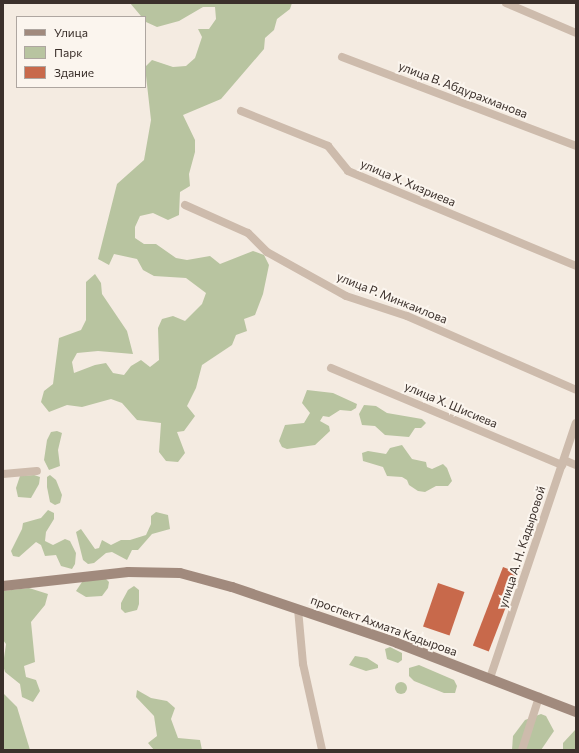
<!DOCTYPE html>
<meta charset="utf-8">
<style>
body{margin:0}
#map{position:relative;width:579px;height:753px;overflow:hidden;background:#f4ebe1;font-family:Commissioner,sans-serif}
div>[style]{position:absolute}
.green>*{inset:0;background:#b8c4a0}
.round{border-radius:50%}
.building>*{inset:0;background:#c8694b;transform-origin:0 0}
.street>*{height:8px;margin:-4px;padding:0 4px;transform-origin:4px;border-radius:4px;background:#cdbbac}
.secondary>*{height:10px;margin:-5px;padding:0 5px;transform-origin:5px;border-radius:5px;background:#a18a7d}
span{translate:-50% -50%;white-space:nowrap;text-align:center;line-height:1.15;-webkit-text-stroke:4px #fbf5ee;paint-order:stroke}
.street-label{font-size:12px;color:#3b302b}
.frame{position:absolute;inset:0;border:4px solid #3b302b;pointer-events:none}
.legend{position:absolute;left:16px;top:16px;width:130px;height:72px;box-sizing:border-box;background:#fbf5ee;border:1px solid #aea6a0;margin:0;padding:5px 7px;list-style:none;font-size:12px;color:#3b302b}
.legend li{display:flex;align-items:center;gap:8px;height:20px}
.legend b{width:20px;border:1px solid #aea6a0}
</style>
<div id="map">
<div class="green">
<div style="clip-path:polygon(130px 3px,292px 3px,290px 9px,277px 19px,274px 30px,265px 38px,264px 49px,221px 99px,183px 115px,195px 140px,195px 152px,189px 174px,190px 186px,180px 192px,179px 215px,168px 220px,153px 213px,140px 216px,135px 227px,135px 238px,144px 244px,156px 244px,176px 258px,187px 260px,210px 256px,220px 264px,253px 251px,264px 255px,269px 265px,263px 294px,255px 315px,244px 319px,247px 331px,236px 335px,232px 345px,202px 365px,196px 388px,187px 406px,195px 416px,184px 431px,177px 432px,185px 453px,178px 462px,166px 461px,159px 452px,161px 423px,137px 420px,122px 403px,111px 399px,82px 407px,67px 405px,49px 412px,41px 402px,44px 391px,53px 384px,59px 338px,81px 330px,86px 320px,86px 282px,95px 274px,101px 283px,102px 294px,127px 331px,133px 354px,98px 351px,77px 353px,72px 362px,74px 373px,95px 365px,106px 363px,113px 373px,124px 375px,131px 366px,141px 360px,150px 367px,159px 360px,158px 328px,162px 319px,173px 316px,185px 321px,202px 304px,206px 293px,186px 278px,154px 276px,143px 270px,137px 259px,114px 254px,109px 265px,98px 259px,117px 184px,144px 160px,151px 120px,145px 67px,152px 60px,173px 67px,186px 66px,195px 58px,202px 37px,198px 29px,209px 29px,216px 19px,215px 7px,203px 7px,179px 21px,157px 27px,146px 22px)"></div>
<div style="clip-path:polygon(307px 390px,333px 393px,357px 404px,356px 408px,351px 411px,340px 410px,329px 417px,323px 416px,320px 421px,329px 426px,330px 431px,315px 445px,287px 449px,282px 447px,279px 441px,285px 425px,304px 423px,310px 413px,302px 403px)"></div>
<div style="clip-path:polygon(364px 405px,376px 406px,387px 413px,422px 419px,426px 423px,421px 428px,415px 428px,409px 437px,385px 435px,375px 426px,362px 425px,359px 414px)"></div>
<div style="clip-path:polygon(57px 431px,62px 433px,58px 450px,60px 466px,49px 470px,44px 460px,47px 440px,51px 432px)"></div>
<div style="clip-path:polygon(402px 445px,412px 459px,426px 462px,427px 467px,432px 469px,443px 464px,447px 468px,452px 481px,448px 486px,436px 486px,425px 492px,418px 491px,409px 485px,407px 480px,402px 477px,387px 476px,383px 467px,363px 461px,362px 453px,368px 451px,386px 454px,390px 448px)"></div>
<div style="clip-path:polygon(34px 475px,40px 477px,39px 484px,31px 498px,18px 497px,16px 488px,20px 476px)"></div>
<div style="clip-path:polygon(50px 475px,56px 480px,62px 495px,60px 503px,55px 505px,50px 502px,47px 487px,47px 477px)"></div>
<div style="clip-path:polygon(48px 510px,54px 513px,54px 519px,46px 532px,45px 541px,53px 545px,65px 539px,70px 541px,76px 553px,75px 564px,72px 569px,61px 566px,56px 555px,45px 556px,41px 545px,36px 542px,19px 557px,13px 556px,11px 551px,22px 529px,23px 523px,41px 518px)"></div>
<div style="clip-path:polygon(156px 512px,168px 515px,170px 529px,152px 534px,138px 550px,132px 550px,127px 560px,112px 552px,106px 553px,94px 563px,88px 564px,83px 560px,76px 532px,81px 529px,95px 549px,99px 548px,102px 540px,111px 545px,121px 540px,130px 540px,146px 535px,151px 524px,151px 516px)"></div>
<div style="clip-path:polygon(105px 578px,109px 582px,108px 588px,102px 596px,86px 597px,76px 591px,82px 582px)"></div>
<div style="clip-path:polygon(134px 586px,139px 590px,139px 604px,137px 610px,125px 613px,121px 609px,121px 603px,128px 590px)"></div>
<div style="clip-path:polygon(29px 588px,48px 594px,45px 605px,31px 622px,35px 662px,24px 666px,26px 677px,36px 680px,40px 691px,33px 702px,22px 697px,20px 684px,5px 672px,3px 665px,6px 644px,3px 640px,3px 591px)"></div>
<div style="clip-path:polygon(390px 647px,402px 653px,402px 660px,398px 663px,387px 659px,385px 649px)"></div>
<div style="clip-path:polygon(355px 656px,367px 658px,378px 665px,378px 668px,366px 671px,349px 665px)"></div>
<div style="clip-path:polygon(419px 665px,454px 680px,457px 686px,455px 693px,444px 693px,414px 681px,409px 676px,409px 668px)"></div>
<div class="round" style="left:395px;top:682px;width:12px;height:12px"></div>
<div style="clip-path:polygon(137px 690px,151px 698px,167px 701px,175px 708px,171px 719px,178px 738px,200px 740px,202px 750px,154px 750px,148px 743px,157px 736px,154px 716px,136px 697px)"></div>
<div style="clip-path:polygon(3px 693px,17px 707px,30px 750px,3px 750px)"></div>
<div style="clip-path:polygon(541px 714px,546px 716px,554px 731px,541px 750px,512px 750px,513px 736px,525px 720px)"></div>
<div style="clip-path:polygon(576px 729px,576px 750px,563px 750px,563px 743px)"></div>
</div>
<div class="building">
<div style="left:503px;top:567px;width:17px;height:84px;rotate:21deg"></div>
<div style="left:438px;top:583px;width:28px;height:46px;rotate:19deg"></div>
</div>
<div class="street">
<div style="left:506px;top:3px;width:76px;rotate:23.2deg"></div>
<div style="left:342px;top:57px;width:250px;rotate:20.8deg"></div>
<div style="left:241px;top:111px;width:94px;rotate:21.9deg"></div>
<div style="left:328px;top:146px;width:32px;rotate:51deg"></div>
<div style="left:348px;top:171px;width:247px;rotate:22.6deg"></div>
<div style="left:185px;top:205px;width:69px;rotate:24deg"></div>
<div style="left:248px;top:233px;width:27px;rotate:45deg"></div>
<div style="left:267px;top:252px;width:90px;rotate:29.1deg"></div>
<div style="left:346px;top:296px;width:64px;rotate:18.2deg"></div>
<div style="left:407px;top:316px;width:184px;rotate:23.6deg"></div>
<div style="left:331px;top:368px;width:251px;rotate:22.8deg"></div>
<div style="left:564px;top:460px;width:13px;rotate:23deg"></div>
<div style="left:3px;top:474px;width:34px;rotate:-5deg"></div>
<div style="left:298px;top:609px;width:55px;rotate:84.8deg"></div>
<div style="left:303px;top:664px;width:88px;rotate:77.5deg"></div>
<div style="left:490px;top:678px;width:269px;rotate:-71.4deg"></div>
<div style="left:522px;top:750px;width:56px;rotate:-72.2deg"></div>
</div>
<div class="secondary">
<div style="left:3px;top:586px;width:126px;rotate:-6.4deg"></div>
<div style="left:128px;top:572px;width:52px;rotate:1.1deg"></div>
<div style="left:180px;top:573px;width:54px;rotate:15.1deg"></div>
<div style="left:232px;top:587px;width:174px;rotate:18.7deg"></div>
<div style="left:397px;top:643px;width:192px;rotate:21.1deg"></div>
</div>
<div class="street-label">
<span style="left:463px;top:90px;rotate:21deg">улица В. Абдурахманова</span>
<span style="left:408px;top:183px;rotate:23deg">улица Х. Хизриева</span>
<span style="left:392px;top:298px;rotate:22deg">улица Р. Минкаилова</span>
<span style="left:451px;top:405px;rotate:23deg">улица Х. Шисиева</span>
<span style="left:522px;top:547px;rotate:-72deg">улица А. Н. Кадыровой</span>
<span style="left:384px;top:626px;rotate:20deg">проспект Ахмата Кадырова</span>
</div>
<div class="frame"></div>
<ul class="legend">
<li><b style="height:5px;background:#a18a7d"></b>Улица</li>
<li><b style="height:11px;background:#b8c4a0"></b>Парк</li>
<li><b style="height:11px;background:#c8694b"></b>Здание</li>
</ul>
</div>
